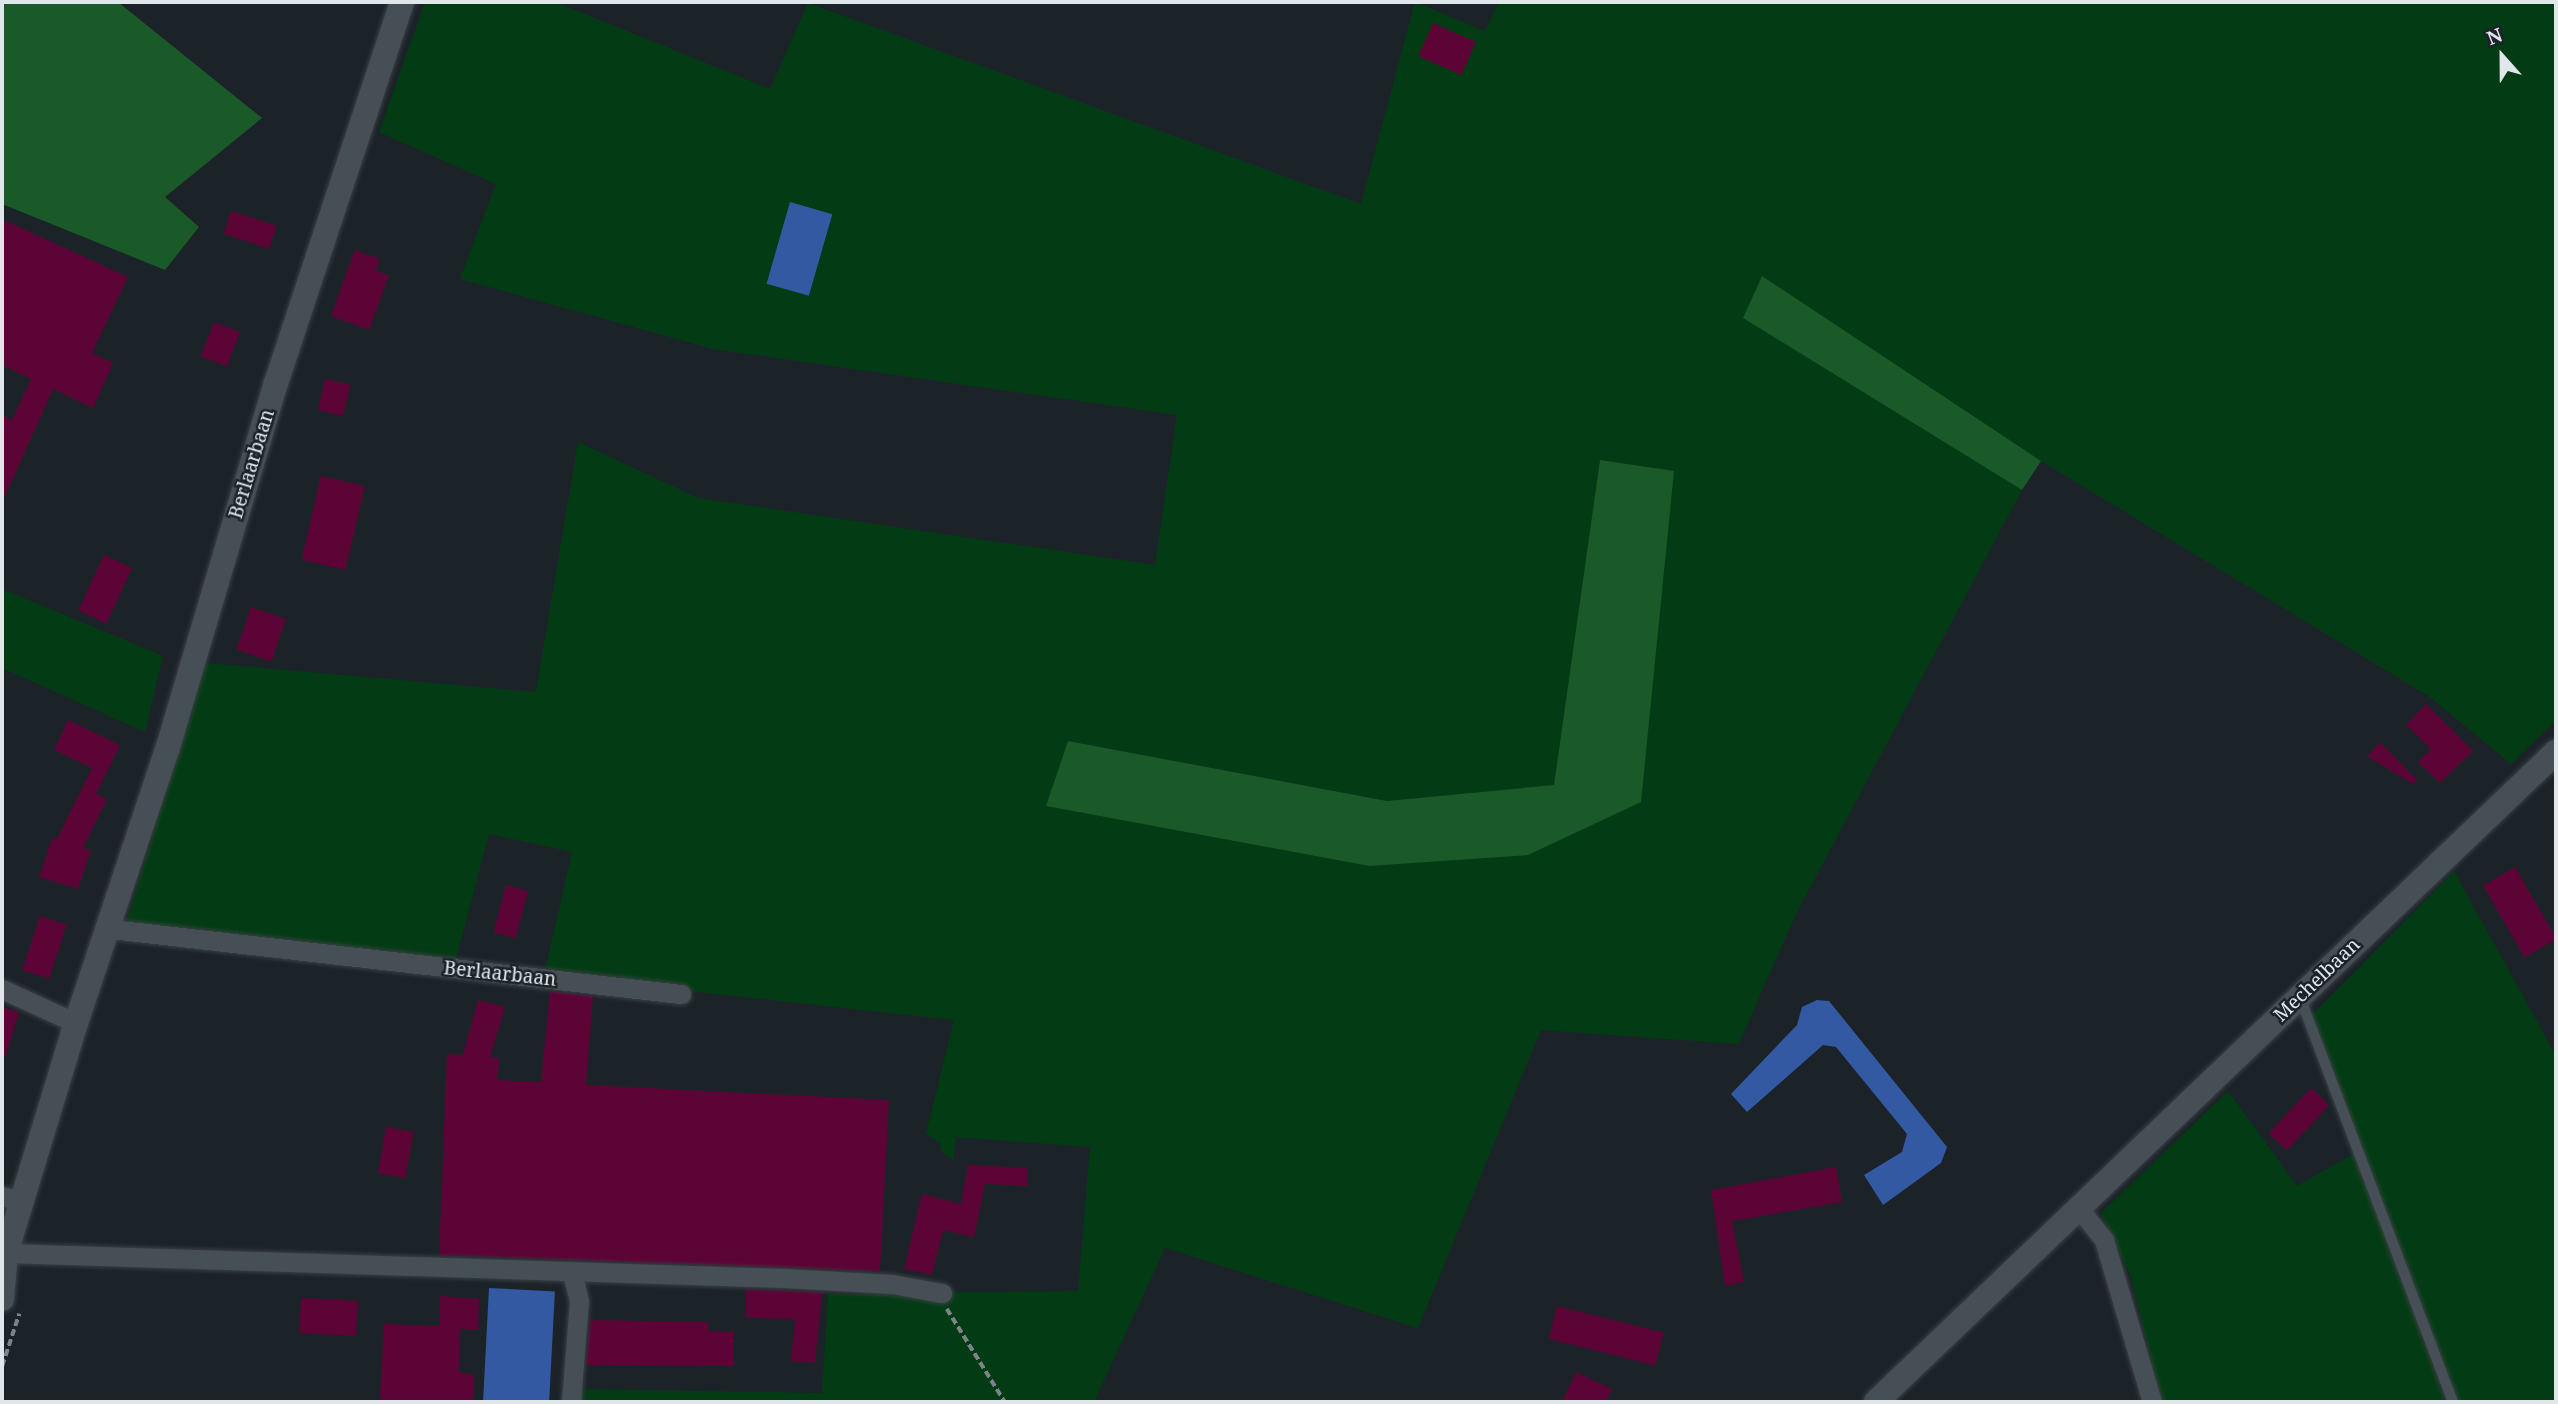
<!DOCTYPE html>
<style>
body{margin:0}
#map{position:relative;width:2558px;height:1404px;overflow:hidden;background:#1b2329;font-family:"Noto Serif",serif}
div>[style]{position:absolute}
.green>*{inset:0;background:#033c14}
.forest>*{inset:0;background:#1a5928}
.water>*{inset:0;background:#3459a3;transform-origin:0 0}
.building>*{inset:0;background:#5d0436;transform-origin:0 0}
.path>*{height:3.5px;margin-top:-1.75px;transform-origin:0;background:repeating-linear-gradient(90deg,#7d8489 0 7px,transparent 0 10.5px)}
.roads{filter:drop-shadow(0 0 2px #3b4045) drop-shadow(0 0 2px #3b4045)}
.service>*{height:10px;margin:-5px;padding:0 5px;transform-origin:5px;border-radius:5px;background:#474f56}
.minor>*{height:19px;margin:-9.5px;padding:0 9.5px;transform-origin:9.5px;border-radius:9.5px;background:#474f56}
.tertiary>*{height:24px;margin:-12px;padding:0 12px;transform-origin:12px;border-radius:12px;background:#474f56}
span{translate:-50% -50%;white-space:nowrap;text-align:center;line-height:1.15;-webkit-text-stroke:5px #1b2329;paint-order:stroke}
.street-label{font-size:19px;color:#e1e6ea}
.frame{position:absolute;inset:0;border:4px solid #e1e6ea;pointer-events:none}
.north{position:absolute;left:2467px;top:21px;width:70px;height:70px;-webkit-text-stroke:5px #1b2329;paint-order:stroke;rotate:339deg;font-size:19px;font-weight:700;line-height:28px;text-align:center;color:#e1e6ea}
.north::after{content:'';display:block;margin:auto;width:24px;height:32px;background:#e1e6ea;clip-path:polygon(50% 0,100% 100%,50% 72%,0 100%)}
</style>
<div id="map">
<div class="green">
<div style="clip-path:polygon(evenodd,425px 2px,555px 2px,770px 89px,808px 3px,1361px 204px,1415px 2px,1485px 31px,1499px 2px,2556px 2px,2556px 720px,2511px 764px,2430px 697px,2041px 461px,1762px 276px,1744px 318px,2022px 490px,1795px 916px,1739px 1044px,1541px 1030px,1418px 1328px,1165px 1248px,1094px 1402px,578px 1402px,577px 1389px,822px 1393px,828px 1294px,1078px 1291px,1090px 1147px,956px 1137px,953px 1160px,941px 1151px,940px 1143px,926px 1134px,954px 1020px,544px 975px,572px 852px,489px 834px,454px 966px,125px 927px,205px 663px,536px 692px,578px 442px,698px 498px,1155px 565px,1177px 415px,713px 349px,460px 279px,496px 184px,379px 132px,425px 2px,1600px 461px,1641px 802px,1369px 866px,1046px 806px,1068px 741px,1387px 801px,1554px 786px,1600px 461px)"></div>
<div style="clip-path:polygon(2px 589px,163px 656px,145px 732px,2px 668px)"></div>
<div style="clip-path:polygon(2454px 871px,2556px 1056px,2556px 1402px,2457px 1402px,2312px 1015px)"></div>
<div style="clip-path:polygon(2228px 1091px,2297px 1186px,2354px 1154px,2446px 1402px,2161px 1402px,2131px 1277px,2101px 1213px)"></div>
</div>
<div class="forest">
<div style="clip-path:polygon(2px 2px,118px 2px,262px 118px,165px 197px,199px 227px,165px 270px,2px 204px)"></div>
<div style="clip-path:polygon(1762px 276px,2041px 461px,2022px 490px,1743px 318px)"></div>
<div style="clip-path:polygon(1600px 460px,1674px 471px,1641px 802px,1528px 855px,1369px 866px,1046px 806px,1068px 741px,1387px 801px,1554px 785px)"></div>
</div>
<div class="water">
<div style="left:790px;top:202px;width:44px;height:85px;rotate:16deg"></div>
<div style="clip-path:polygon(1817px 1000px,1829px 1001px,1947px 1147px,1941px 1163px,1883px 1205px,1864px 1175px,1902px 1152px,1907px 1134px,1836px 1047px,1823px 1045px,1747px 1112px,1731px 1094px,1797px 1025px,1802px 1007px)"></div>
<div style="left:489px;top:1288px;width:66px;height:114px;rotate:3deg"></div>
</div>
<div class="building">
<div style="left:1433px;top:23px;width:47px;height:36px;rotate:24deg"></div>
<div style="left:231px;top:211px;width:48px;height:24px;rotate:18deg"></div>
<div style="clip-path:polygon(2px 219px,128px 277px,92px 353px,113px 363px,93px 408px,53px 389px,2px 503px,2px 415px,12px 420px,31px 379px,2px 365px)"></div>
<div style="clip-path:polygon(355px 250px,380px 259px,376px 271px,389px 275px,369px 330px,331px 316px)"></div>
<div style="left:214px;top:322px;width:28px;height:37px;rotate:21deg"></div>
<div style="left:325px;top:379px;width:26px;height:32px;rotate:13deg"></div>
<div style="left:321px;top:476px;width:45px;height:86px;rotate:13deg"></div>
<div style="left:104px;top:555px;width:31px;height:61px;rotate:25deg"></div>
<div style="left:251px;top:607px;width:37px;height:45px;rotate:19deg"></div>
<div style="clip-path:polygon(2426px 704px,2473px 751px,2440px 783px,2418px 762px,2431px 749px,2406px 725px)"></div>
<div style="clip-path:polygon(68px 720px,120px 745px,96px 794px,107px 799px,83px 848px,91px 850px,78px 889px,39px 877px,52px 838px,57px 839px,92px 768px,54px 750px)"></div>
<div style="clip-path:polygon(2380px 742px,2417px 780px,2413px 784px,2367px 756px)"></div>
<div style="left:2515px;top:867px;width:83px;height:37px;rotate:60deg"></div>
<div style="left:506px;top:885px;width:23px;height:49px;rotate:15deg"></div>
<div style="left:40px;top:916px;width:28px;height:57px;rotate:18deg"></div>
<div style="clip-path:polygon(550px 991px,593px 996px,586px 1085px,889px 1100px,880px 1271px,439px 1255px,447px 1054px,463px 1055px,478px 1000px,505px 1007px,490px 1057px,499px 1058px,497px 1080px,541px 1082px)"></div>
<div style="clip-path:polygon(2px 1007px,19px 1012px,6px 1055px,2px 1055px)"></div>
<div style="left:2311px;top:1088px;width:25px;height:62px;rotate:43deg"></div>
<div style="left:386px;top:1127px;width:28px;height:47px;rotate:10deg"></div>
<div style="clip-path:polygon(968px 1165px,1028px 1168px,1028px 1186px,985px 1184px,974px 1237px,943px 1230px,932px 1275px,904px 1269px,922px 1194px,961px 1204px)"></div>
<div style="clip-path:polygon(1836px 1167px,1842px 1202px,1732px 1221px,1744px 1282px,1725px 1286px,1711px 1190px)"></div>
<div style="clip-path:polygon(746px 1289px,822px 1292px,815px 1363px,791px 1361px,795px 1319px,746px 1318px)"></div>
<div style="clip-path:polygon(440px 1296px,479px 1299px,478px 1330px,460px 1329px,459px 1372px,474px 1375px,473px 1402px,380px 1402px,384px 1324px,440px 1326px)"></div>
<div style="left:301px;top:1298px;width:57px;height:35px;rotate:3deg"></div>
<div style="left:1557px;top:1306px;width:110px;height:34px;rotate:14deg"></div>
<div style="clip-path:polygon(590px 1320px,708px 1322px,708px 1331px,734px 1332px,734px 1366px,586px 1365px)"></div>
<div style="clip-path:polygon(1576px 1372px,1612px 1389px,1606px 1402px,1562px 1402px)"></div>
</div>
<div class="path">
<div style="left:947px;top:1309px;width:110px;rotate:58.1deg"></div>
<div style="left:2px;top:1366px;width:55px;rotate:-71.9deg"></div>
</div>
<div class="roads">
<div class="service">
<div style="left:2301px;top:1000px;width:430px;rotate:69.3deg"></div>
</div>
<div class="minor">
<div style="left:111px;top:929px;width:574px;rotate:6.51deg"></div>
<div style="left:2px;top:989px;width:81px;rotate:24.7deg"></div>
<div style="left:2px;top:1196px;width:21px;rotate:17deg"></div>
<div style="left:2080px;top:1210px;width:38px;rotate:51deg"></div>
<div style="left:2104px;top:1240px;width:169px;rotate:73.5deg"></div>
<div style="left:6px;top:1253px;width:778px;rotate:1.84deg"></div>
<div style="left:784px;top:1278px;width:108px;rotate:3.2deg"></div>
<div style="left:892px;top:1284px;width:51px;rotate:10.2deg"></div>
<div style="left:571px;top:1402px;width:101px;rotate:-85.5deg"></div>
<div style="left:579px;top:1301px;width:29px;rotate:-104deg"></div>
</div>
<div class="tertiary">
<div style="left:2px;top:1299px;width:46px;rotate:-85deg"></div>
<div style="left:6px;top:1253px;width:240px;rotate:-73.1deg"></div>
<div style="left:76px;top:1023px;width:291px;rotate:-71.6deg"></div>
<div style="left:168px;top:747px;width:380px;rotate:-73.5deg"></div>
<div style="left:276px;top:383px;width:401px;rotate:-71.7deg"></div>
<div style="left:1876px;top:1402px;width:941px;rotate:-43.71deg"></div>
</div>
</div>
<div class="street-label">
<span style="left:252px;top:464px;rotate:-73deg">Berlaarbaan</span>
<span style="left:500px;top:974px;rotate:6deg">Berlaarbaan</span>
<span style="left:2317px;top:980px;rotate:-44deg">Mechelbaan</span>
</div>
<div class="frame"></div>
<div class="north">N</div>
</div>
